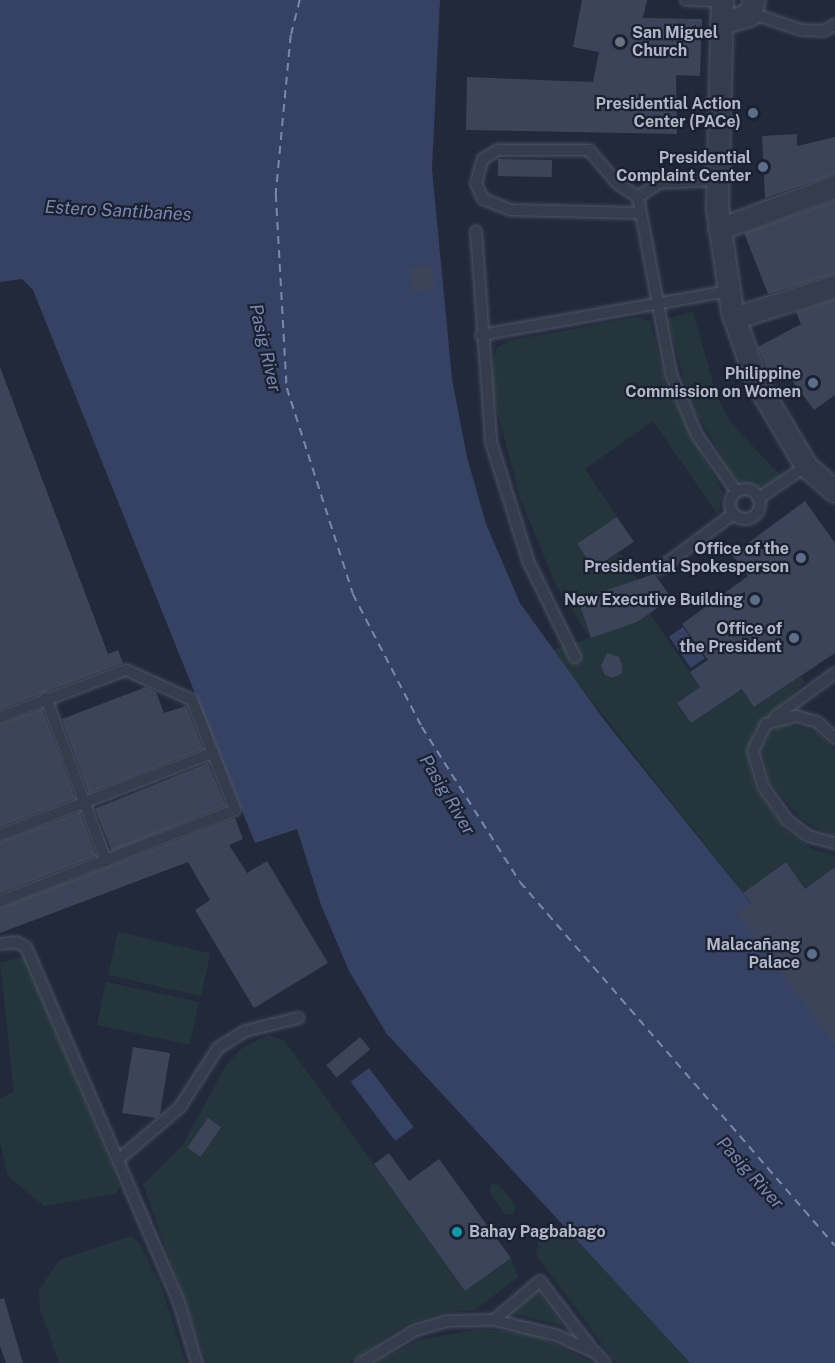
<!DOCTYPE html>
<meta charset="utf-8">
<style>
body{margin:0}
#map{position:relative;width:835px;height:1363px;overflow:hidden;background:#22293b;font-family:"Public Sans",sans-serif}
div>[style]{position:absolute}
.green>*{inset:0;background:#24363c;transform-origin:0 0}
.water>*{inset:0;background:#354263;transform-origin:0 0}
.ferry>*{height:1.5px;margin-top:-0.75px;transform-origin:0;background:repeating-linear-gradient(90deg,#7889b0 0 8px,transparent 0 14px)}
.building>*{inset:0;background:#3c4459;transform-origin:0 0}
.roads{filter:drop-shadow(0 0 2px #4e5463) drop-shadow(0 0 2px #4e5463)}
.lane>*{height:10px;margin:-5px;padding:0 5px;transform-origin:5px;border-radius:5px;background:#353c4b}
.lane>.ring{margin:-5px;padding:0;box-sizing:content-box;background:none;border:10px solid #353c4b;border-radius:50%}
.street>*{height:21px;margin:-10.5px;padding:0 10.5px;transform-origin:10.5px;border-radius:10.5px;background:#353c4b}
.dots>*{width:16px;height:16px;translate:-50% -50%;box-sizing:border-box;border:3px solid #1b2130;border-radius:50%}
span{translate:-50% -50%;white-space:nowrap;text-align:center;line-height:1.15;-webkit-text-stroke:4.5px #1b2130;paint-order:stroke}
.poi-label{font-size:16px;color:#b1b7c7;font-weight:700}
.left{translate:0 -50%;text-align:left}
.right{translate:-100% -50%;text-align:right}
.water-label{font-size:18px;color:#7889b0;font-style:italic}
</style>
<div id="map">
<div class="green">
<div style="clip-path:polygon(693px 311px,717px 397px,731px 423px,782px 477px,765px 488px,737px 480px,691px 405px,668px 319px)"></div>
<div style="clip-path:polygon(637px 317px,650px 321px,667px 387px,723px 493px,718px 515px,653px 421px,585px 469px,617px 517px,578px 545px,595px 569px,619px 553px,640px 583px,578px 600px,591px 638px,650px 614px,700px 687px,677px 703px,691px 723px,742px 689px,755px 707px,801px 676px,805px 682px,755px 727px,747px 754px,755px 787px,785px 830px,813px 849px,835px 856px,835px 867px,805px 889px,785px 862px,743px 893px,552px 650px,590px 638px,556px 585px,520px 498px,492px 391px,493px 361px,497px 348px,508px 341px)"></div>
<div style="clip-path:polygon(789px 724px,817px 732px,835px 750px,835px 838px,801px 819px,769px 781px,762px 749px,771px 731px)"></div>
<div style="left:118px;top:932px;width:95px;height:44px;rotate:13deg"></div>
<div style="clip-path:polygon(24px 956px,120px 1187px,115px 1194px,44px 1206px,8px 1176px,0 1141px,0 1098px,14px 1092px,0 963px)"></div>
<div style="left:106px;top:982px;width:95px;height:44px;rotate:12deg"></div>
<div style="clip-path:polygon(268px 1035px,285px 1041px,465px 1291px,511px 1258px,518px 1277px,475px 1310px,445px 1312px,405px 1325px,349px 1363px,207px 1363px,143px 1185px,182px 1146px,226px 1065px,242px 1048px)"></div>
<div style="clip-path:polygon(491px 1184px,499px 1185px,515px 1205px,514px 1215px,505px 1214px,490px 1193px)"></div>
<div style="clip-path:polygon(556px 1227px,569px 1232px,690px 1363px,616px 1363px,536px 1255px,539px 1237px)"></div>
<div style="clip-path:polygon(131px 1236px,140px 1243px,161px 1286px,186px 1363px,59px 1363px,40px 1309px,39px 1290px,59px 1260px)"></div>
<div style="clip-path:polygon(536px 1290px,563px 1324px,563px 1326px,511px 1313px)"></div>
<div style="clip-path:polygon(478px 1329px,532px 1333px,594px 1363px,376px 1363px,418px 1340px)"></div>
</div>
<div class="water">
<div style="clip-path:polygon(0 0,440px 0,432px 169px,452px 379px,467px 457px,486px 524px,520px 603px,605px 721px,743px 893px,835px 1016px,835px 1363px,690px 1363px,386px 1033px,349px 971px,321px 905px,297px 829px,255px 843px,33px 290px,22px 279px,0 282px)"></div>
<div style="left:683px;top:627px;width:38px;height:17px;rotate:55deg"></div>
<div style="left:369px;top:1068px;width:74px;height:23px;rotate:53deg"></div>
</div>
<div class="ferry">
<div style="left:300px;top:0;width:36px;rotate:104deg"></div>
<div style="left:291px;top:35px;width:160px;rotate:95.4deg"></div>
<div style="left:276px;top:194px;width:194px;rotate:86.8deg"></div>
<div style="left:287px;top:388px;width:216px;rotate:72.2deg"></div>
<div style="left:353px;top:594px;width:150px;rotate:62.6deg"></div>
<div style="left:422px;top:727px;width:183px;rotate:57.7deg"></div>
<div style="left:520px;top:882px;width:481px;rotate:49.1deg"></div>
</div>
<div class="building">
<div style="clip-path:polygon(582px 0,647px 0,643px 18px,702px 19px,700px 76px,676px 75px,677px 134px,466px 130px,467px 77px,593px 82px,599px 52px,573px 47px)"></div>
<div style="clip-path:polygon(797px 134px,797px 146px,835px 137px,835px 174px,765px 198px,762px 136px)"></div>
<div style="left:498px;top:159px;width:54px;height:17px;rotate:1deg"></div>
<div style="clip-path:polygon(835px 200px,835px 274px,768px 294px,744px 233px)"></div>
<div style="left:432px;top:265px;width:24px;height:23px;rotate:83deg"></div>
<div style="clip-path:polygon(835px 299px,835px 395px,814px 410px,782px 367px,769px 374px,758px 347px,801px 324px,796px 312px)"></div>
<div style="clip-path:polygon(0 367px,108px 654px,118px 650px,123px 663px,0 709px)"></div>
<div style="clip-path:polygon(805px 501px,835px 543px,835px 653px,754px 707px,742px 689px,691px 723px,677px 703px,700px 687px,690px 672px,708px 660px,682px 624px,748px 576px,732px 555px)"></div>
<div style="left:617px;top:517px;width:30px;height:48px;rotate:56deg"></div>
<div style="clip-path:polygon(654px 574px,672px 598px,637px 622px,591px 638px,578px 600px)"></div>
<div style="clip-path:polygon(607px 653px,619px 657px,622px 665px,622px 673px,613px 678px,605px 675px,601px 666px)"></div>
<div style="clip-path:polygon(146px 687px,156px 692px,164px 713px,186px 706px,203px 749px,89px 793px,62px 719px)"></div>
<div style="clip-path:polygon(42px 709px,75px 798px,0 827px,0 724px)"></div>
<div style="left:208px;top:763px;width:46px;height:122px;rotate:68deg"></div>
<div style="clip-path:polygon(80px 812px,96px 856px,0 893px,0 842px)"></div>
<div style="clip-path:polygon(235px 818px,243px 839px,229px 845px,247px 873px,267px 861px,328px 963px,254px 1008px,195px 910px,210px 900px,188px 862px,0 933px,0 908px)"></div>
<div style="clip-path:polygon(786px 862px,805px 889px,835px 867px,835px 1045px,737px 913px,751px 903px,743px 893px)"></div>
<div style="left:360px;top:1037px;width:16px;height:44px;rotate:50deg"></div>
<div style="clip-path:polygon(133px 1047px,170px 1053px,160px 1114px,156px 1118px,122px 1113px)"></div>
<div style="left:208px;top:1118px;width:16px;height:36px;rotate:35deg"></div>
<div style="clip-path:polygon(389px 1153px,409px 1181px,439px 1159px,511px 1258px,465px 1291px,374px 1164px)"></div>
<div style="clip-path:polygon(4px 1298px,23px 1363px,6px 1363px,0 1346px,0 1299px)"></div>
</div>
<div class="roads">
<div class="lane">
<div style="left:686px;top:0;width:36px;rotate:2deg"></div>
<div style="left:751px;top:13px;width:53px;rotate:18.8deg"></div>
<div style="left:801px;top:30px;width:23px;rotate:2deg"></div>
<div style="left:824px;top:31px;width:13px;rotate:-29deg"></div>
<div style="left:638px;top:197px;width:25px;rotate:-34deg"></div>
<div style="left:659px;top:183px;width:57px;rotate:-3deg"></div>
<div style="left:638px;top:213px;width:127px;rotate:-178.6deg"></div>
<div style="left:511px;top:210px;width:30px;rotate:-159deg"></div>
<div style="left:483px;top:199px;width:17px;rotate:-114deg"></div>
<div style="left:476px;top:183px;width:25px;rotate:-74deg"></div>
<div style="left:483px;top:159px;width:17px;rotate:-31deg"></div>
<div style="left:498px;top:150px;width:91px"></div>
<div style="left:589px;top:150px;width:43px;rotate:49.7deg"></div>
<div style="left:617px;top:183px;width:25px;rotate:34deg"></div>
<div style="left:638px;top:197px;width:180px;rotate:79.4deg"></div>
<div style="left:671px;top:374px;width:66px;rotate:66.9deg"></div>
<div style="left:697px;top:435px;width:68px;rotate:55.1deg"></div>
<div style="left:476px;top:231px;width:212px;rotate:85.9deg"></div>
<div style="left:491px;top:442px;width:127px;rotate:72.6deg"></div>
<div style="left:529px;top:563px;width:105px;rotate:63.9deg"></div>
<div style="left:481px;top:335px;width:251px;rotate:-10.1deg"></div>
<div class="ring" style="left:730px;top:489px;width:20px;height:20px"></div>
<div style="left:759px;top:498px;width:57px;rotate:-34.2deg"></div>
<div style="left:659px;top:569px;width:92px;rotate:-36.6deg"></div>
<div style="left:46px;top:698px;width:174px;rotate:69.8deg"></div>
<div style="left:0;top:717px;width:134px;rotate:-20.5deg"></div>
<div style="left:126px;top:670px;width:72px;rotate:24.4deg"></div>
<div style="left:192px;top:700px;width:118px;rotate:68.6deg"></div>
<div style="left:235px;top:810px;width:252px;rotate:158.8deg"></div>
<div style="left:775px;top:717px;width:74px;rotate:-36.3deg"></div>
<div style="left:835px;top:738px;width:24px;rotate:-138deg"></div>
<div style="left:817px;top:722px;width:22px;rotate:-164deg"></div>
<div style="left:796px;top:716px;width:31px;rotate:165deg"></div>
<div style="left:766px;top:724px;width:30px;rotate:116deg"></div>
<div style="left:753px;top:751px;width:36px;rotate:74deg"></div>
<div style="left:763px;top:786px;width:42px;rotate:54.8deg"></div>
<div style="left:787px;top:820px;width:26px;rotate:37deg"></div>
<div style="left:808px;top:836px;width:28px;rotate:15deg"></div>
<div style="left:0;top:835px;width:228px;rotate:-21.1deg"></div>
<div style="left:0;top:944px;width:16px;rotate:-7deg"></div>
<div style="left:16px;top:942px;width:11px;rotate:27deg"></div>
<div style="left:26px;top:947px;width:387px;rotate:66.7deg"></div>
<div style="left:179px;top:1303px;width:63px;rotate:73.3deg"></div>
<div style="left:118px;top:1160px;width:82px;rotate:-40.5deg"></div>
<div style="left:180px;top:1107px;width:70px;rotate:-57.2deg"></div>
<div style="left:218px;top:1048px;width:32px;rotate:-32deg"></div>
<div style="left:245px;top:1031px;width:55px;rotate:-13.8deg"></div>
<div style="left:494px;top:1320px;width:60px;rotate:-40.3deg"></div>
<div style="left:540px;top:1281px;width:89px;rotate:52.7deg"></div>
<div style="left:361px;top:1363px;width:64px;rotate:-31deg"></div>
<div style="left:416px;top:1330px;width:32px;rotate:-16deg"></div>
<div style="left:447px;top:1321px;width:47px;rotate:-1.2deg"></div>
<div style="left:494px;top:1320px;width:64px;rotate:13.6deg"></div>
<div style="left:556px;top:1335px;width:44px;rotate:24.2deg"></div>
<div style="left:596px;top:1353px;width:13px;rotate:48deg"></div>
</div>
<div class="street">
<div style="left:722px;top:0;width:208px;rotate:91.4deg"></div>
<div style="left:717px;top:208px;width:104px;rotate:81.7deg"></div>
<div style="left:732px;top:311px;width:76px;rotate:70.9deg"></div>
<div style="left:757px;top:383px;width:96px;rotate:59.4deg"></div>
<div style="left:806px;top:466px;width:38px;rotate:41deg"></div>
<div style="left:723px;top:22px;width:27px;rotate:-15deg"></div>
<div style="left:749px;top:15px;width:16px;rotate:-72deg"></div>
<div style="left:719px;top:229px;width:124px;rotate:-20.3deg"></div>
<div style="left:734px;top:318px;width:106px;rotate:-17.6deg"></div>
</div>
</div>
<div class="dots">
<div style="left:620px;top:42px;background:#6b7280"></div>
<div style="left:753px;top:113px;background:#5c6f8a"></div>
<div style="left:763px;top:167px;background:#5c6f8a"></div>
<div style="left:813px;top:383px;background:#5c6f8a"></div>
<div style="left:801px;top:558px;background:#5c6f8a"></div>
<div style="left:755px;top:600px;background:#5c6f8a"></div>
<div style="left:794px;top:638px;background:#5c6f8a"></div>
<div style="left:812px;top:954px;background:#5c6f8a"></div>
<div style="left:457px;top:1232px;background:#0f9aa8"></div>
</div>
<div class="poi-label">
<span class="left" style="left:632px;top:42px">San Miguel<br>Church</span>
<span class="right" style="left:741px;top:113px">Presidential Action<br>Center (PACe)</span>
<span class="right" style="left:751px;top:167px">Presidential<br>Complaint Center</span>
<span class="right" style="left:801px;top:383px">Philippine<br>Commission on Women</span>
<span class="right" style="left:789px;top:558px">Office of the<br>Presidential Spokesperson</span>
<span class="right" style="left:743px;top:600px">New Executive Building</span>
<span class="right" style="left:782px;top:638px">Office of<br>the President</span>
<span class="right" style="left:800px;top:954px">Malacañang<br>Palace</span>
<span class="left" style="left:469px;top:1232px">Bahay Pagbabago</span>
</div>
<div class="water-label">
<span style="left:118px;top:211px;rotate:3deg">Estero Santibañes</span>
<span style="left:265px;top:348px;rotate:77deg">Pasig River</span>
<span style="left:447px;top:795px;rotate:59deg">Pasig River</span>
<span style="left:750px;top:1173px;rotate:48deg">Pasig River</span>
</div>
</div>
